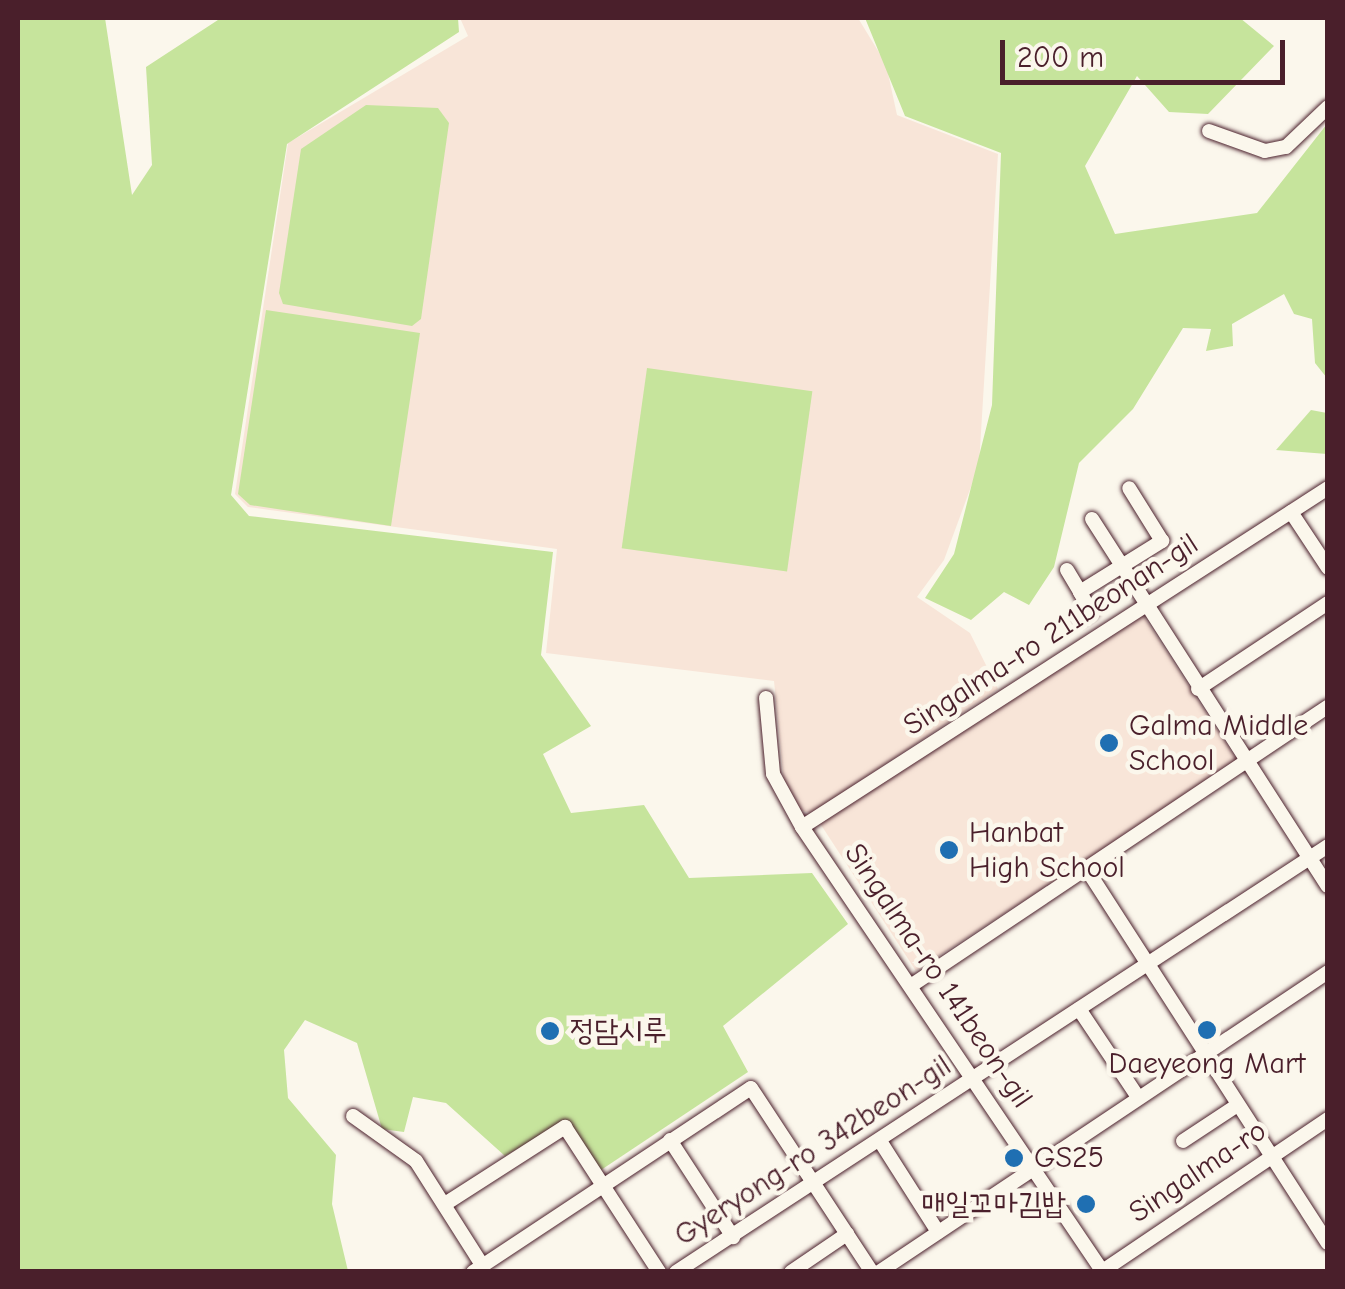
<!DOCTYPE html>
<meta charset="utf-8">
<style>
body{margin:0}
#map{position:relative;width:1345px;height:1289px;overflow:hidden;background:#fbf7ec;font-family:"Comic Neue","Poor Story",sans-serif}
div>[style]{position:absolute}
.built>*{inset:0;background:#f8e5d8;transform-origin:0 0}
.green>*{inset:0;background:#c6e49c;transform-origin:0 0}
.roads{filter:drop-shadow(0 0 2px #4a1f2b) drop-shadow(0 0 2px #4a1f2b)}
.minor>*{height:14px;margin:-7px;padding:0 7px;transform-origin:7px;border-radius:7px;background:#fbf7ec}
.dots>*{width:28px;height:28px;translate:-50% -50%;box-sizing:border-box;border:5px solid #fbf7ec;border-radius:50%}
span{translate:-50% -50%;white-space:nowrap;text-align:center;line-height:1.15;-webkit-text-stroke:9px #fbf7ec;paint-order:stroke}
.street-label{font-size:30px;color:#4a1f2b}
.poi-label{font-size:30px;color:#4a1f2b}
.left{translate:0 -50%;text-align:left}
.right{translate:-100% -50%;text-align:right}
.frame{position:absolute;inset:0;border:20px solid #4a1f2b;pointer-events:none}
.scale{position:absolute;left:1000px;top:40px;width:285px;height:45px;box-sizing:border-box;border:5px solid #4a1f2b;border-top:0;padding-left:12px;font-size:30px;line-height:35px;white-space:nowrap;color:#4a1f2b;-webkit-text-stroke:8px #fbf7ec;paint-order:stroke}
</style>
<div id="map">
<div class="built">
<div style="clip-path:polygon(460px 18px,858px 18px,886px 64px,897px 115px,998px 154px,979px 465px,944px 560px,917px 597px,970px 633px,998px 689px,812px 813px,799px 810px,784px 782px,774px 681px,546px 653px,557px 549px,248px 507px,235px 494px,288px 143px,468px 36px)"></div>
<div style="left:1142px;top:614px;width:176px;height:384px;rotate:57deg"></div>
</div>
<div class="green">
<div style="clip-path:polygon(18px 18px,105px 18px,132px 195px,152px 165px,146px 67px,221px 18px,458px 18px,459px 32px,287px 144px,231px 495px,249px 516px,553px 552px,541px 655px,591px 726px,543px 754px,571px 813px,644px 805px,689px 878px,812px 873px,848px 924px,723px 1026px,748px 1072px,601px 1170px,567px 1120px,505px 1156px,446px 1103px,413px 1097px,404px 1132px,382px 1129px,357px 1043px,305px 1020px,284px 1050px,288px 1098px,336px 1155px,332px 1204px,348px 1271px,18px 1271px)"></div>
<div style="clip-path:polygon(865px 18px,1240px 18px,1274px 46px,1208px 114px,1169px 112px,1137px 76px,1085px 166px,1115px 234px,1257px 213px,1327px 124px,1327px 378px,1315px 363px,1312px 319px,1294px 314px,1284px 294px,1232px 324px,1233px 346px,1206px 351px,1211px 329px,1183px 328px,1133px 409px,1079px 463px,1054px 567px,1029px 605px,1004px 592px,971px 620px,925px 598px,954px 554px,992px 405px,1001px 153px,905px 116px)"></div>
<div style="clip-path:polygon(366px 105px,438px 108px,449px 123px,421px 319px,412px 326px,283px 304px,279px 293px,301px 149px)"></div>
<div style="clip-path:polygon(266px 310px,420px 333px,391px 526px,250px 505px,238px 494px)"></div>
<div style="left:647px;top:368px;width:167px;height:182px;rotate:8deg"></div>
<div style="clip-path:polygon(1311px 410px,1327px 413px,1327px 454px,1276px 450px)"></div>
</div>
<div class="roads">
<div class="minor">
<div style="left:1209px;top:131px;width:59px;rotate:19.7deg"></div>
<div style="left:1265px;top:151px;width:21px;rotate:-11deg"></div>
<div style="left:1286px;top:147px;width:58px;rotate:-43.6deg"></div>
<div style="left:1291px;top:512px;width:67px;rotate:56.5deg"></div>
<div style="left:1092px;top:519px;width:436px;rotate:57.3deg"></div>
<div style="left:1067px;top:570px;width:26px;rotate:59deg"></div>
<div style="left:1081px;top:618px;width:12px;rotate:-31deg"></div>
<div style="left:1091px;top:612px;width:23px;rotate:-119deg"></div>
<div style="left:1080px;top:592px;width:97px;rotate:-31.9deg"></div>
<div style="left:1162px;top:541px;width:62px;rotate:-121.9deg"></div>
<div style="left:1198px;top:689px;width:156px;rotate:-33.5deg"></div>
<div style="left:766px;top:698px;width:76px;rotate:84.7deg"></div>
<div style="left:773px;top:774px;width:60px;rotate:61.3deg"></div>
<div style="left:802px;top:827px;width:537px;rotate:55.93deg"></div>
<div style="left:802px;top:827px;width:626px;rotate:-32.8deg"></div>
<div style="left:1086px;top:868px;width:446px;rotate:57.2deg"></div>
<div style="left:915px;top:983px;width:497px;rotate:-33.8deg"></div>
<div style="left:1079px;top:1009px;width:106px;rotate:56.2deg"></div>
<div style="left:353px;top:1116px;width:77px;rotate:35.5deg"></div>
<div style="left:416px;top:1161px;width:123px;rotate:57.6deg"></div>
<div style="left:670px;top:1140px;width:116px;rotate:57deg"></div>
<div style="left:880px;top:1141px;width:108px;rotate:57.5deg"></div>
<div style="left:1183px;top:1141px;width:64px;rotate:-33.4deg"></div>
<div style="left:445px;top:1204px;width:143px;rotate:-32.7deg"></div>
<div style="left:565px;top:1127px;width:173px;rotate:57deg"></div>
<div style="left:473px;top:1272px;width:333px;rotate:-33.5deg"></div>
<div style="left:751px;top:1088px;width:220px;rotate:56.7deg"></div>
<div style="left:676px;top:1272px;width:779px;rotate:-33.16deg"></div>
<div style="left:791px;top:1272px;width:68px;rotate:-34.2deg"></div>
<div style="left:879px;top:1272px;width:540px;rotate:-33.75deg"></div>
<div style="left:1101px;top:1272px;width:274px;rotate:-34deg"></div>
</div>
</div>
<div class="dots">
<div style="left:1109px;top:743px;background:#1f6fb2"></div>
<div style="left:949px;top:850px;background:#1f6fb2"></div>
<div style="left:1207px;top:1030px;background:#1f6fb2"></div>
<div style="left:550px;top:1031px;background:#1f6fb2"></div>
<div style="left:1014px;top:1158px;background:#1f6fb2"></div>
<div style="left:1086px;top:1204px;background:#1f6fb2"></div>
</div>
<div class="street-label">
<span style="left:1051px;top:635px;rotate:-33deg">Singalma-ro 211beonan-gil</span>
<span style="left:938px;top:976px;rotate:56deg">Singalma-ro 141beon-gil</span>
<span style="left:813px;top:1151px;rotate:-33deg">Gyeryong-ro 342beon-gil</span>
<span style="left:1198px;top:1172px;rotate:-34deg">Singalma-ro</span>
</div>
<div class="poi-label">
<span class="left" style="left:1129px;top:743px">Galma Middle<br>School</span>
<span class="left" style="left:969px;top:850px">Hanbat<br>High School</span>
<span class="left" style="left:570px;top:1031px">정담시루</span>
<span style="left:1207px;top:1064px">Daeyeong Mart</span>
<span class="left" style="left:1034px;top:1158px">GS25</span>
<span class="right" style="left:1066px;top:1204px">매일꼬마김밥</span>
</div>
<div class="frame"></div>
<div class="scale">200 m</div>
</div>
